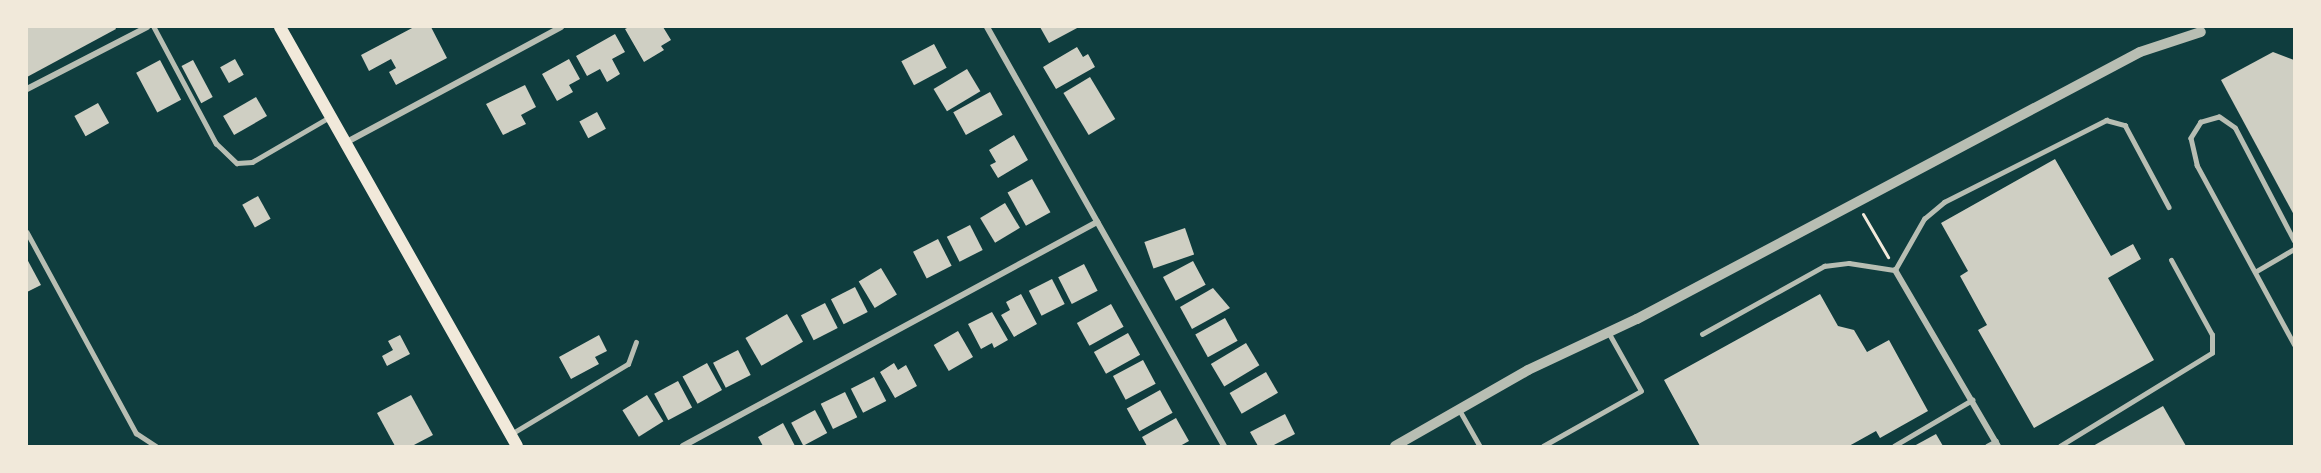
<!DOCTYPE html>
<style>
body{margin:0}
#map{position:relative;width:2321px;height:473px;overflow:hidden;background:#0f3d3e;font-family:"Fira Sans",sans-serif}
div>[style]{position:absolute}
.building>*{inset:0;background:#cfcfc3;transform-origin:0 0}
.path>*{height:3px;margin:-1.5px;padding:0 1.5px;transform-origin:1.5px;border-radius:1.5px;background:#f1e9da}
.service>*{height:4.5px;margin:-2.25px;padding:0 2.25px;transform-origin:2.25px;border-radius:2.25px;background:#b8beb3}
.minor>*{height:6px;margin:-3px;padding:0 3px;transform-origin:3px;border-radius:3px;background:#b8beb3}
.tertiary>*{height:10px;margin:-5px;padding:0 5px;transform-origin:5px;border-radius:5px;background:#b8beb3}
.secondary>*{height:12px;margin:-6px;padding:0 6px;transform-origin:6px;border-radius:6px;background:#f1e9da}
span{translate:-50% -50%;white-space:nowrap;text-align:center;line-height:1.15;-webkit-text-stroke:4.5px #f1e9da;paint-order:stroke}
.frame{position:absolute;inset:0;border:28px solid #f1e9da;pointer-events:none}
</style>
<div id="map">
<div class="building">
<div style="clip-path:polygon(27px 27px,115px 27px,116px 29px,27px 77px)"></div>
<div style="clip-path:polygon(414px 27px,431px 27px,447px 58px,396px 85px,389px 72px,396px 68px,391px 59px,369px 71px,361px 55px)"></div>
<div style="clip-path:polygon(629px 27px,663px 27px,671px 40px,661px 46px,664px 50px,644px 62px,625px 29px)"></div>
<div style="clip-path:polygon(1040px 27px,1079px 27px,1049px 43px)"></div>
<div style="clip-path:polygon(615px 34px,625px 52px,612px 59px,620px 74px,607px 82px,600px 69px,587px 76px,576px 56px)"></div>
<div style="left:934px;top:44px;width:27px;height:37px;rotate:62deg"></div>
<div style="clip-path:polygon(1077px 47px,1083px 57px,1088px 54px,1095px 67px,1056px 89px,1043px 67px)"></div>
<div style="clip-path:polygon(2273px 52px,2294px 60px,2294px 215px,2221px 80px)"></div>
<div style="left:235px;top:59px;width:18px;height:17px;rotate:61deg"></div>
<div style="clip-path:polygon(569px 59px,580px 79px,569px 85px,573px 92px,557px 101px,542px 74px)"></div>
<div style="left:160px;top:60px;width:45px;height:27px;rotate:62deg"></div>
<div style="left:193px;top:60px;width:42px;height:13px;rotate:62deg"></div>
<div style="left:967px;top:69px;width:26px;height:39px;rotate:59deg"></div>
<div style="left:1090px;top:77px;width:49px;height:31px;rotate:59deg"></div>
<div style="clip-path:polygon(525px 85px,536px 107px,521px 115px,526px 124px,503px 135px,486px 104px)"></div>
<div style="left:990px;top:92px;width:26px;height:42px;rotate:61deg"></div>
<div style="left:256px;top:97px;width:22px;height:38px;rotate:60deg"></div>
<div style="left:98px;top:103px;width:23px;height:27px;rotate:61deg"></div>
<div style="left:597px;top:112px;width:19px;height:20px;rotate:62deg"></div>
<div style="clip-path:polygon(1014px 135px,1028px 160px,998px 178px,990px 165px,996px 162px,989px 150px)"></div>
<div style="clip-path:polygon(2055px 159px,2111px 256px,2133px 244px,2141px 259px,2108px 278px,2154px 360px,2034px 428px,1978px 330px,1987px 325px,1960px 276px,1968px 271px,1941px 223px)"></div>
<div style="left:1032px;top:179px;width:38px;height:28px;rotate:61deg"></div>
<div style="left:258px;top:196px;width:26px;height:18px;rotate:61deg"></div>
<div style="left:1005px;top:203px;width:29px;height:29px;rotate:59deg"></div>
<div style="left:970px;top:225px;width:28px;height:26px;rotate:63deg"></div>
<div style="left:1185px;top:228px;width:28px;height:43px;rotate:71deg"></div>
<div style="left:938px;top:239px;width:30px;height:28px;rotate:63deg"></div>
<div style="clip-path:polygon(27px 259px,41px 285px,27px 292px)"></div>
<div style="left:1193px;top:261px;width:27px;height:34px;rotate:62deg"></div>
<div style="left:1084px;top:264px;width:30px;height:29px;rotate:63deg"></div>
<div style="left:881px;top:268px;width:31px;height:26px;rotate:59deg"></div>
<div style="left:1052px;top:279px;width:28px;height:26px;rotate:63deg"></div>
<div style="left:855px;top:287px;width:28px;height:27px;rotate:63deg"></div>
<div style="clip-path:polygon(1213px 288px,1230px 308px,1192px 329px,1180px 307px)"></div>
<div style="clip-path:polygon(1021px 294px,1037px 324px,1014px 337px,1001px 315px,1010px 310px,1006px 302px)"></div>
<div style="clip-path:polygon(1820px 294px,1838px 326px,1854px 330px,1867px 352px,1889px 340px,1928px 411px,1880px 438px,1876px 431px,1849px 446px,1700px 446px,1664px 380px)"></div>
<div style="left:825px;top:303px;width:28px;height:27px;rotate:63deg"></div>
<div style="left:1111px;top:304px;width:26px;height:39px;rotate:61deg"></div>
<div style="clip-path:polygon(992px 312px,1008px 340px,994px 348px,992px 343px,981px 349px,968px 324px)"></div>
<div style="left:787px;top:314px;width:32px;height:48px;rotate:60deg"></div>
<div style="left:1225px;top:318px;width:26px;height:34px;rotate:61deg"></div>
<div style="left:958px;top:331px;width:30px;height:28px;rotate:60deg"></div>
<div style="left:1128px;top:333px;width:25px;height:39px;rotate:61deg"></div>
<div style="clip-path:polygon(400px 335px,410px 354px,387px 366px,382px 356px,393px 350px,388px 341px)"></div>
<div style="clip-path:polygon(599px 335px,607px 351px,595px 357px,599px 364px,571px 379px,559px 357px)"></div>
<div style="left:1246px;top:343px;width:26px;height:41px;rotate:59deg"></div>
<div style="left:738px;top:350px;width:28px;height:28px;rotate:63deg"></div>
<div style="left:1143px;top:360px;width:27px;height:34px;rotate:62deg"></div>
<div style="left:707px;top:363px;width:31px;height:28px;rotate:61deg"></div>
<div style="clip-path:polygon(894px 363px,898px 370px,906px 365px,917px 386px,895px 398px,880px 372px)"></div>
<div style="left:1266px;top:372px;width:24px;height:42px;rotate:60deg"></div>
<div style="left:874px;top:377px;width:27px;height:26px;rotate:63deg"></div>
<div style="left:678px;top:381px;width:30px;height:27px;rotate:62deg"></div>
<div style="left:1160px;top:390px;width:26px;height:38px;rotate:61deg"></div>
<div style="left:845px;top:392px;width:28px;height:27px;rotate:64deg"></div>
<div style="clip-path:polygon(411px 395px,433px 435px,412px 446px,395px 446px,377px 413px)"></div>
<div style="left:647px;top:395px;width:31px;height:29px;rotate:58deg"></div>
<div style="clip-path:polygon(2163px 406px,2186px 446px,2093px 446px)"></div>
<div style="left:815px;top:410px;width:26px;height:27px;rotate:62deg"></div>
<div style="clip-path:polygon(1285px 414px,1295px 434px,1272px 446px,1258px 446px,1250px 432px)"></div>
<div style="clip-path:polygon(1176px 418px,1189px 441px,1180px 446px,1147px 446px,1142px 437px)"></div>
<div style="clip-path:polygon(783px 423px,795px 446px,763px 446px,758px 437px)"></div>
<div style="clip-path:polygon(1936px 434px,1943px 446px,1914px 446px)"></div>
</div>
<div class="path">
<div style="left:1863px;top:214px;width:50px;rotate:59.8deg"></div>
</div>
<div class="service">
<div style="left:154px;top:27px;width:132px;rotate:61.9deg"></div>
<div style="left:216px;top:143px;width:29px;rotate:44deg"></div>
<div style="left:237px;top:163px;width:15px;rotate:-4deg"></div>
<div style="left:252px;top:162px;width:88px;rotate:-30.1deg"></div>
<div style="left:27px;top:232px;width:229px;rotate:61.5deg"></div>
<div style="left:136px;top:433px;width:24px;rotate:33deg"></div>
<div style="left:2294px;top:241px;width:127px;rotate:-117.6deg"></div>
<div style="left:2235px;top:128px;width:19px;rotate:-145deg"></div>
<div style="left:2219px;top:117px;width:19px;rotate:164deg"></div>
<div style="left:2201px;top:122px;width:19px;rotate:122deg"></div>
<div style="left:2191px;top:138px;width:28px;rotate:77deg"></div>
<div style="left:2197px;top:165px;width:204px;rotate:61.5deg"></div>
<div style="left:2255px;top:272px;width:45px;rotate:-30.5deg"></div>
<div style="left:1702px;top:334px;width:140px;rotate:-29.1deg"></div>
<div style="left:1824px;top:266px;width:25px;rotate:-7deg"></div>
<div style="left:1849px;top:263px;width:47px;rotate:8.7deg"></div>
<div style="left:1895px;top:270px;width:59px;rotate:-60.4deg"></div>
<div style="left:1924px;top:219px;width:26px;rotate:-40deg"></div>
<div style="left:1944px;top:202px;width:182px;rotate:-26.8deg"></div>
<div style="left:2106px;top:120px;width:20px;rotate:15deg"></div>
<div style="left:2125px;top:125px;width:93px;rotate:61.8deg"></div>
<div style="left:1459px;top:409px;width:43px;rotate:60.4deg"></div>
<div style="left:513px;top:433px;width:134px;rotate:-31deg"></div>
<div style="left:628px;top:364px;width:23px;rotate:-70deg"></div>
<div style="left:1543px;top:446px;width:112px;rotate:-29.3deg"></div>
<div style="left:1641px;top:391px;width:65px;rotate:-119.3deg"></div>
<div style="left:1894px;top:446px;width:91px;rotate:-30.5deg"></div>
<div style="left:1987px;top:446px;width:10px;rotate:-29deg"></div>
<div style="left:2060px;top:446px;width:178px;rotate:-31.5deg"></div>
<div style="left:2212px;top:353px;width:18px;rotate:-90deg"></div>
<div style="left:2212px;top:335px;width:85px;rotate:-118.7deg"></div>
</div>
<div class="minor">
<div style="left:987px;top:27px;width:481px;rotate:60.5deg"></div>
<div style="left:27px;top:89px;width:135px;rotate:-27.3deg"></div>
<div style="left:345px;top:143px;width:245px;rotate:-28.2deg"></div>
<div style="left:1895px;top:270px;width:204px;rotate:59.7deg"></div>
<div style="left:683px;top:446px;width:471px;rotate:-28.4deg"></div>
</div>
<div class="tertiary">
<div style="left:1395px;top:446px;width:153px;rotate:-29.7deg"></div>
<div style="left:1528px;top:370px;width:120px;rotate:-25.1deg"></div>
<div style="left:1637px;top:319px;width:569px;rotate:-27.96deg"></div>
<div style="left:2140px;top:52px;width:64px;rotate:-18.2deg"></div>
</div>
<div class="secondary">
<div style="left:280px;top:27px;width:481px;rotate:60.5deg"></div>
</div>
<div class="frame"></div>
</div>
